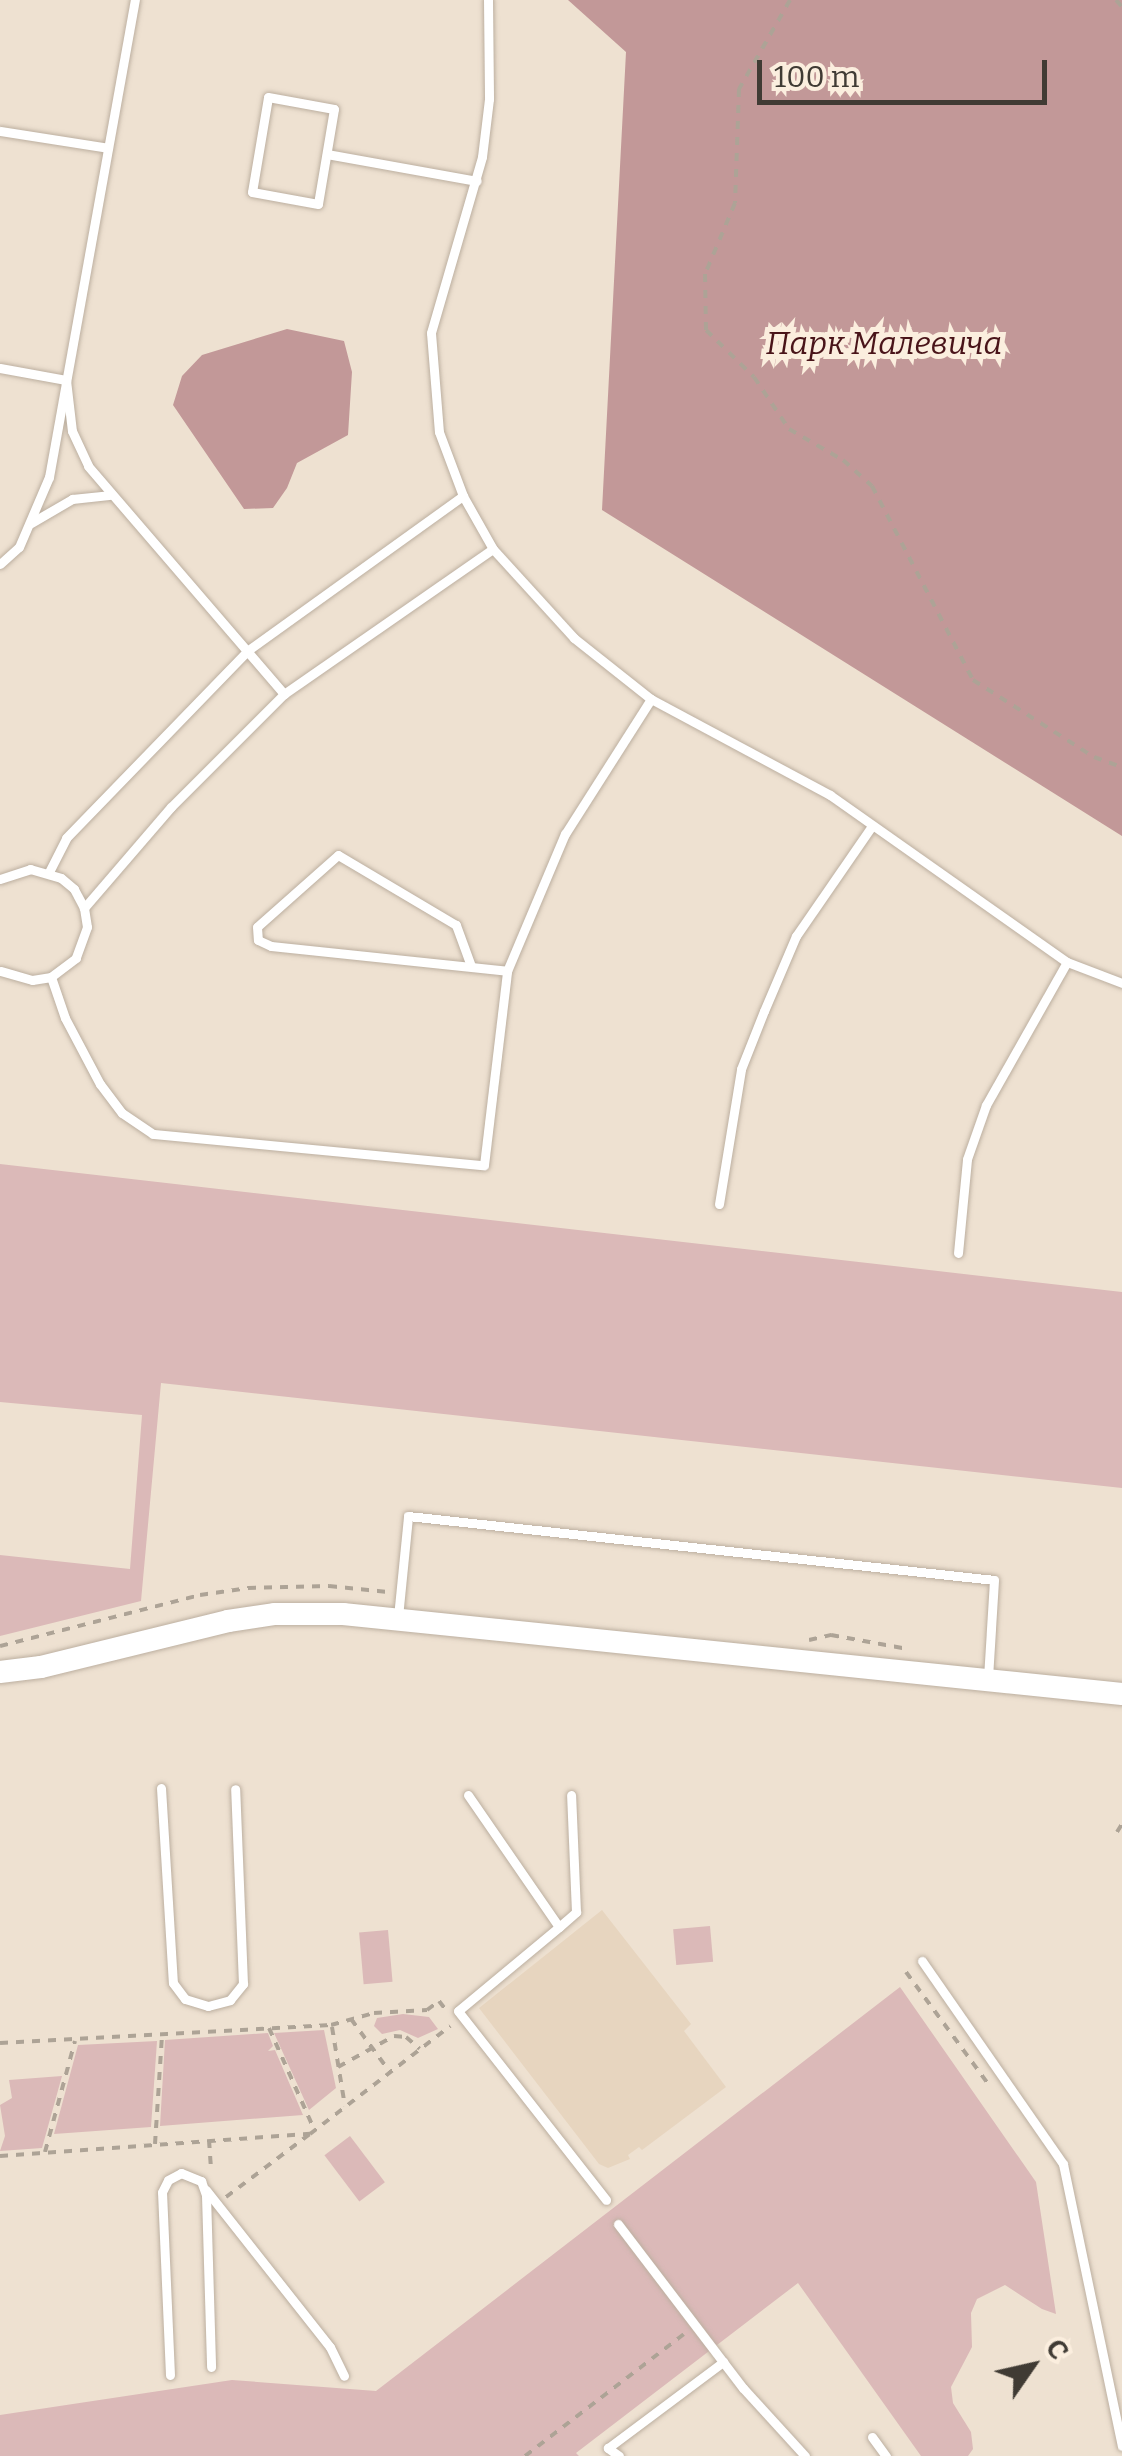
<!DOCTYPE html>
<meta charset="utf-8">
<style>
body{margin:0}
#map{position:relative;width:1122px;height:2456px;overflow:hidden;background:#eee1d1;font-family:Bitter,serif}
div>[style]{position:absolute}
.built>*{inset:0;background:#e7d5bf}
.green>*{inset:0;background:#dbb9b8;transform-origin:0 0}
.forest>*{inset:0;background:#c29898}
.path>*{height:4px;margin-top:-2px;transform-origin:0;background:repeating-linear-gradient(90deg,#ada396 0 8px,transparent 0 16px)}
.roads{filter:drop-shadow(0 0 2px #bcafa0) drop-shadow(0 0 2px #bcafa0)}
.service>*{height:9px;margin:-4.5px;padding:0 4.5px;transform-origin:4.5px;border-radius:4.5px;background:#fff}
.tertiary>*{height:22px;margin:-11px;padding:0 11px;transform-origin:11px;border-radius:11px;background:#fff}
span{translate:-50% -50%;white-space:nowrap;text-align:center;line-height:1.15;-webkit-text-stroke:10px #fbeede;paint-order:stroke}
.park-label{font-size:32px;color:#491419;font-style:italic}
.north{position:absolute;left:982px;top:2316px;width:100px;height:100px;-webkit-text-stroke:8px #fbeede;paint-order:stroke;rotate:56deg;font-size:28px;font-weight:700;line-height:40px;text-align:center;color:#403b34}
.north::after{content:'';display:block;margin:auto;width:35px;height:45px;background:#403b34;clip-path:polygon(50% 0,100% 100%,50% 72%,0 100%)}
.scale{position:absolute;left:757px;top:60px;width:290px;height:45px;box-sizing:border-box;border:5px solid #403b34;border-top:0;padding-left:12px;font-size:30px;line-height:35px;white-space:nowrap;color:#403b34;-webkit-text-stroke:8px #fbeede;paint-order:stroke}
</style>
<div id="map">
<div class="built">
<div style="clip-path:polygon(602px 1910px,691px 2024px,684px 2031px,726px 2087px,642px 2150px,639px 2147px,628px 2155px,630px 2159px,608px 2168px,599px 2164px,479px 2008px)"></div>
</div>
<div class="green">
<div style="clip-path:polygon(0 1164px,1122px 1292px,1122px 1488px,161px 1383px,141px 1601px,0 1636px,0 1555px,130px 1569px,142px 1415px,0 1402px)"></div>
<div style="left:710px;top:1926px;width:36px;height:37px;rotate:85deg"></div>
<div style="left:388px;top:1930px;width:52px;height:29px;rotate:85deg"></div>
<div style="clip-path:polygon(900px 1987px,1036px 2182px,1056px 2314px,1042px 2309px,1005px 2285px,977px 2299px,971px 2313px,972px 2347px,951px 2387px,953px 2403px,971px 2432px,973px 2449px,968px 2456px,921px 2456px,798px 2283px,576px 2453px,579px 2456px,0 2456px,0 2415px,232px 2380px,376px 2391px)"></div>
<div style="clip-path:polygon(403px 2014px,429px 2017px,438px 2029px,418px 2038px,400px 2030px,382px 2034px,374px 2026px,377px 2018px)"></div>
<div style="clip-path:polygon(324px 2030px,336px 2088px,309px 2110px,274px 2033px)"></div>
<div style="clip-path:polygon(268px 2033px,273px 2046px,268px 2051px,275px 2050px,303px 2115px,160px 2126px,165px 2040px)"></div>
<div style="clip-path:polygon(157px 2041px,151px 2127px,54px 2134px,78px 2045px)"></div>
<div style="clip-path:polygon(62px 2076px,42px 2148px,0 2151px,5px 2136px,0 2105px,12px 2098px,9px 2080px)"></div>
<div style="left:350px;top:2136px;width:58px;height:32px;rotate:53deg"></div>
</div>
<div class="forest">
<div style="clip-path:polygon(568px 0,1122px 0,1122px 836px,602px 510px,626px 52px)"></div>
<div style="clip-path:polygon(287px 329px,344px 341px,352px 372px,348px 435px,297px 463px,287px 488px,273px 508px,244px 509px,173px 405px,182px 376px,202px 355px)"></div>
</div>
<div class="path">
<div style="left:790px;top:0;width:103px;rotate:119.8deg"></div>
<div style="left:739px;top:89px;width:114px;rotate:92deg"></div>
<div style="left:735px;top:203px;width:77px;rotate:112.9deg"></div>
<div style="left:705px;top:274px;width:56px;rotate:89deg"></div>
<div style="left:706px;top:330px;width:67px;rotate:44.4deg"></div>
<div style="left:754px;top:377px;width:63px;rotate:56.1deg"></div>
<div style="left:789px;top:429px;width:62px;rotate:29.9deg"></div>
<div style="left:843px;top:460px;width:39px;rotate:42deg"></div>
<div style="left:872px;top:486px;width:219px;rotate:62.5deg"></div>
<div style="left:973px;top:680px;width:143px;rotate:32.5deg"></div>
<div style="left:1094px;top:757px;width:30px;rotate:20deg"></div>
<div style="left:1116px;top:0;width:9px;rotate:49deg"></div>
<div style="left:809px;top:1640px;width:23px;rotate:-13deg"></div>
<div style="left:831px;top:1635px;width:78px;rotate:10.3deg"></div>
<div style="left:0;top:1646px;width:206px;rotate:-14.3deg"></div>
<div style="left:200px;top:1595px;width:49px;rotate:-8.3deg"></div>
<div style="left:248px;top:1588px;width:81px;rotate:-1.4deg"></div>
<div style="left:329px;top:1586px;width:59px;rotate:5.8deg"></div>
<div style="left:1117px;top:1832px;width:9px;rotate:-58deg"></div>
<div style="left:906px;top:1972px;width:140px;rotate:53.7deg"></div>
<div style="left:351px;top:2019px;width:66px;rotate:53.7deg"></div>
<div style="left:332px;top:2027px;width:80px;rotate:80.7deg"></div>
<div style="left:269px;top:2028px;width:111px;rotate:66deg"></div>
<div style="left:0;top:2043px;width:331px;rotate:-3.1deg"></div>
<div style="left:331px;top:2025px;width:45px;rotate:-15.6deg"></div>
<div style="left:374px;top:2013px;width:53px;rotate:-3.2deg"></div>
<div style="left:427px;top:2010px;width:15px;rotate:-37deg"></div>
<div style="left:439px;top:2001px;width:11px;rotate:52deg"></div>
<div style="left:338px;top:2067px;width:64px;rotate:-29deg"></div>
<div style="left:394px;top:2036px;width:12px;rotate:5deg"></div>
<div style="left:406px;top:2037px;width:18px;rotate:41deg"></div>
<div style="left:209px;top:2140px;width:30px;rotate:86deg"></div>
<div style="left:155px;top:2144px;width:109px;rotate:-86.3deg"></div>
<div style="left:45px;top:2152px;width:115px;rotate:-74.9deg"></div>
<div style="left:0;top:2156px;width:311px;rotate:-4.1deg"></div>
<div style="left:310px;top:2134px;width:177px;rotate:-37.6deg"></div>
<div style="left:226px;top:2197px;width:105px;rotate:-36.9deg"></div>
<div style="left:525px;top:2456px;width:200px;rotate:-37.5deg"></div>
</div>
<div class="roads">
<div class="service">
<div style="left:488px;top:0;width:99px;rotate:89.4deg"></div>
<div style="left:489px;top:99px;width:58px;rotate:96.9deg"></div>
<div style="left:482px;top:157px;width:183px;rotate:106.2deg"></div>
<div style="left:431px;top:333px;width:99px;rotate:85.4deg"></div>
<div style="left:439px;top:432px;width:68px;rotate:69.4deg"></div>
<div style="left:463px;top:496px;width:61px;rotate:60.5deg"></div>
<div style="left:493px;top:549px;width:120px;rotate:47.7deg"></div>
<div style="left:574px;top:638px;width:98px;rotate:38.4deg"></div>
<div style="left:651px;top:699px;width:203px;rotate:28.2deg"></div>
<div style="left:830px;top:795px;width:290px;rotate:35.2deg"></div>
<div style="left:1067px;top:962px;width:59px;rotate:20.9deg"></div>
<div style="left:268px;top:97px;width:67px;rotate:10.3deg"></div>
<div style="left:334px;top:109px;width:96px;rotate:99.6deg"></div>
<div style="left:318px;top:204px;width:67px;rotate:-169.7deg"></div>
<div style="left:252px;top:192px;width:96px;rotate:-80.4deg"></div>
<div style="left:0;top:131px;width:109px;rotate:8.9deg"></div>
<div style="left:327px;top:154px;width:152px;rotate:10.2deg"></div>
<div style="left:0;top:368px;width:67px;rotate:10.3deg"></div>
<div style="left:66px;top:380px;width:51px;rotate:83.3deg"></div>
<div style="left:72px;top:431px;width:38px;rotate:65deg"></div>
<div style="left:88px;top:466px;width:301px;rotate:49.3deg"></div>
<div style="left:31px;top:523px;width:48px;rotate:-30.3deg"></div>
<div style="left:72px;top:499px;width:37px;rotate:-6deg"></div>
<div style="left:0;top:564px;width:25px;rotate:-42deg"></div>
<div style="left:19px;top:547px;width:76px;rotate:-66.8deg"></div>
<div style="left:49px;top:477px;width:485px;rotate:-79.8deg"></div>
<div style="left:49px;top:872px;width:38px;rotate:-63deg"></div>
<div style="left:66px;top:838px;width:260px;rotate:-45.9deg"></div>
<div style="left:247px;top:651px;width:266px;rotate:-35.7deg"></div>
<div style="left:0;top:879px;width:32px;rotate:-18deg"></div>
<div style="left:30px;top:869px;width:32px;rotate:16deg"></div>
<div style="left:61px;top:878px;width:17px;rotate:40deg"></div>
<div style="left:74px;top:889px;width:21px;rotate:62deg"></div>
<div style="left:84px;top:908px;width:19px;rotate:81deg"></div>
<div style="left:87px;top:927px;width:33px;rotate:110deg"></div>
<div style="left:76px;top:958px;width:31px;rotate:143deg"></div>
<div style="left:51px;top:977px;width:19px;rotate:171deg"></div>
<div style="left:32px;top:980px;width:33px;rotate:-164deg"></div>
<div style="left:84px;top:908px;width:133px;rotate:-49.3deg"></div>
<div style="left:171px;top:807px;width:160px;rotate:-45deg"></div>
<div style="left:284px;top:694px;width:254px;rotate:-34.8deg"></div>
<div style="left:471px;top:966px;width:44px;rotate:-110.1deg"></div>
<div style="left:456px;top:925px;width:137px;rotate:-149.3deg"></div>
<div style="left:338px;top:855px;width:108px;rotate:138.4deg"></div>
<div style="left:257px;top:927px;width:13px;rotate:86deg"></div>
<div style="left:258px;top:940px;width:14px;rotate:25deg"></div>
<div style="left:271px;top:946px;width:237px;rotate:6deg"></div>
<div style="left:51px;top:977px;width:43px;rotate:71.1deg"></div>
<div style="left:65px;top:1018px;width:75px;rotate:62.1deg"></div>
<div style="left:100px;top:1084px;width:36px;rotate:53deg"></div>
<div style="left:122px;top:1113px;width:37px;rotate:34deg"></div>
<div style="left:153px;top:1134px;width:332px;rotate:5.4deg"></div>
<div style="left:484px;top:1165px;width:195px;rotate:-83.2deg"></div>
<div style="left:507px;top:971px;width:149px;rotate:-67.1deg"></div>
<div style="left:565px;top:834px;width:160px;rotate:-57.5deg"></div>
<div style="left:719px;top:1204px;width:137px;rotate:-80.7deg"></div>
<div style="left:741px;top:1069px;width:62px;rotate:-68.4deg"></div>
<div style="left:764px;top:1011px;width:82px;rotate:-66.9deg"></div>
<div style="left:796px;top:936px;width:134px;rotate:-55.4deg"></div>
<div style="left:958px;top:1253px;width:94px;rotate:-84.5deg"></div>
<div style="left:967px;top:1159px;width:57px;rotate:-70.6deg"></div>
<div style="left:986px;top:1105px;width:164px;rotate:-60.5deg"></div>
<div style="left:398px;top:1617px;width:101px;rotate:-84.3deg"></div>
<div style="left:408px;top:1516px;width:589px;rotate:6.23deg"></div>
<div style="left:994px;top:1580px;width:98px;rotate:93.5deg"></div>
<div style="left:161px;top:1788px;width:195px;rotate:86.5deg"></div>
<div style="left:173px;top:1983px;width:20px;rotate:53deg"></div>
<div style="left:185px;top:1999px;width:24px;rotate:17deg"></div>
<div style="left:208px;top:2006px;width:23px;rotate:-15deg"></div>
<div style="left:230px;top:2000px;width:21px;rotate:-51deg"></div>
<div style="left:243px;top:1984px;width:195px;rotate:-92.3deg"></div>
<div style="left:468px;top:1795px;width:160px;rotate:55.4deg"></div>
<div style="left:559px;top:1927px;width:23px;rotate:-41deg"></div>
<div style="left:576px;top:1912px;width:117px;rotate:-92.4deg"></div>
<div style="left:559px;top:1927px;width:131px;rotate:140.3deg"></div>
<div style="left:458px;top:2011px;width:240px;rotate:51.9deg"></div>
<div style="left:922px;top:1961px;width:247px;rotate:55.2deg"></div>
<div style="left:1063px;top:2164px;width:288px;rotate:78.2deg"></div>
<div style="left:206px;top:2190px;width:200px;rotate:51.7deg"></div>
<div style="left:330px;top:2347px;width:32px;rotate:64deg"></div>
<div style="left:618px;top:2224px;width:206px;rotate:52.7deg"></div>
<div style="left:743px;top:2388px;width:92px;rotate:47.6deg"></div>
<div style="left:170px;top:2375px;width:183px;rotate:-92.5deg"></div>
<div style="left:162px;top:2192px;width:13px;rotate:-63deg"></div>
<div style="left:168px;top:2180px;width:15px;rotate:-28deg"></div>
<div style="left:181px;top:2173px;width:22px;rotate:22deg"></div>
<div style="left:201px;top:2181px;width:15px;rotate:70deg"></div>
<div style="left:206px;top:2195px;width:172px;rotate:88.3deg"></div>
<div style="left:872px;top:2437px;width:24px;rotate:54deg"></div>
<div style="left:619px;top:2456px;width:14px;rotate:-144deg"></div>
<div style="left:608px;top:2448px;width:144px;rotate:-36.8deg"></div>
</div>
<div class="tertiary">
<div style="left:0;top:1672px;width:41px;rotate:-7deg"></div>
<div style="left:41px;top:1667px;width:193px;rotate:-13.8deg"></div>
<div style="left:228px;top:1621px;width:48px;rotate:-8.5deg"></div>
<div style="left:275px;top:1614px;width:68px"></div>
<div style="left:343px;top:1614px;width:783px;rotate:5.86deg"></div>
</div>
</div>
<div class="park-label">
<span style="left:884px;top:343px">Парк Малевича</span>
</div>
<div class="north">С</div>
<div class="scale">100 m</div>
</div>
